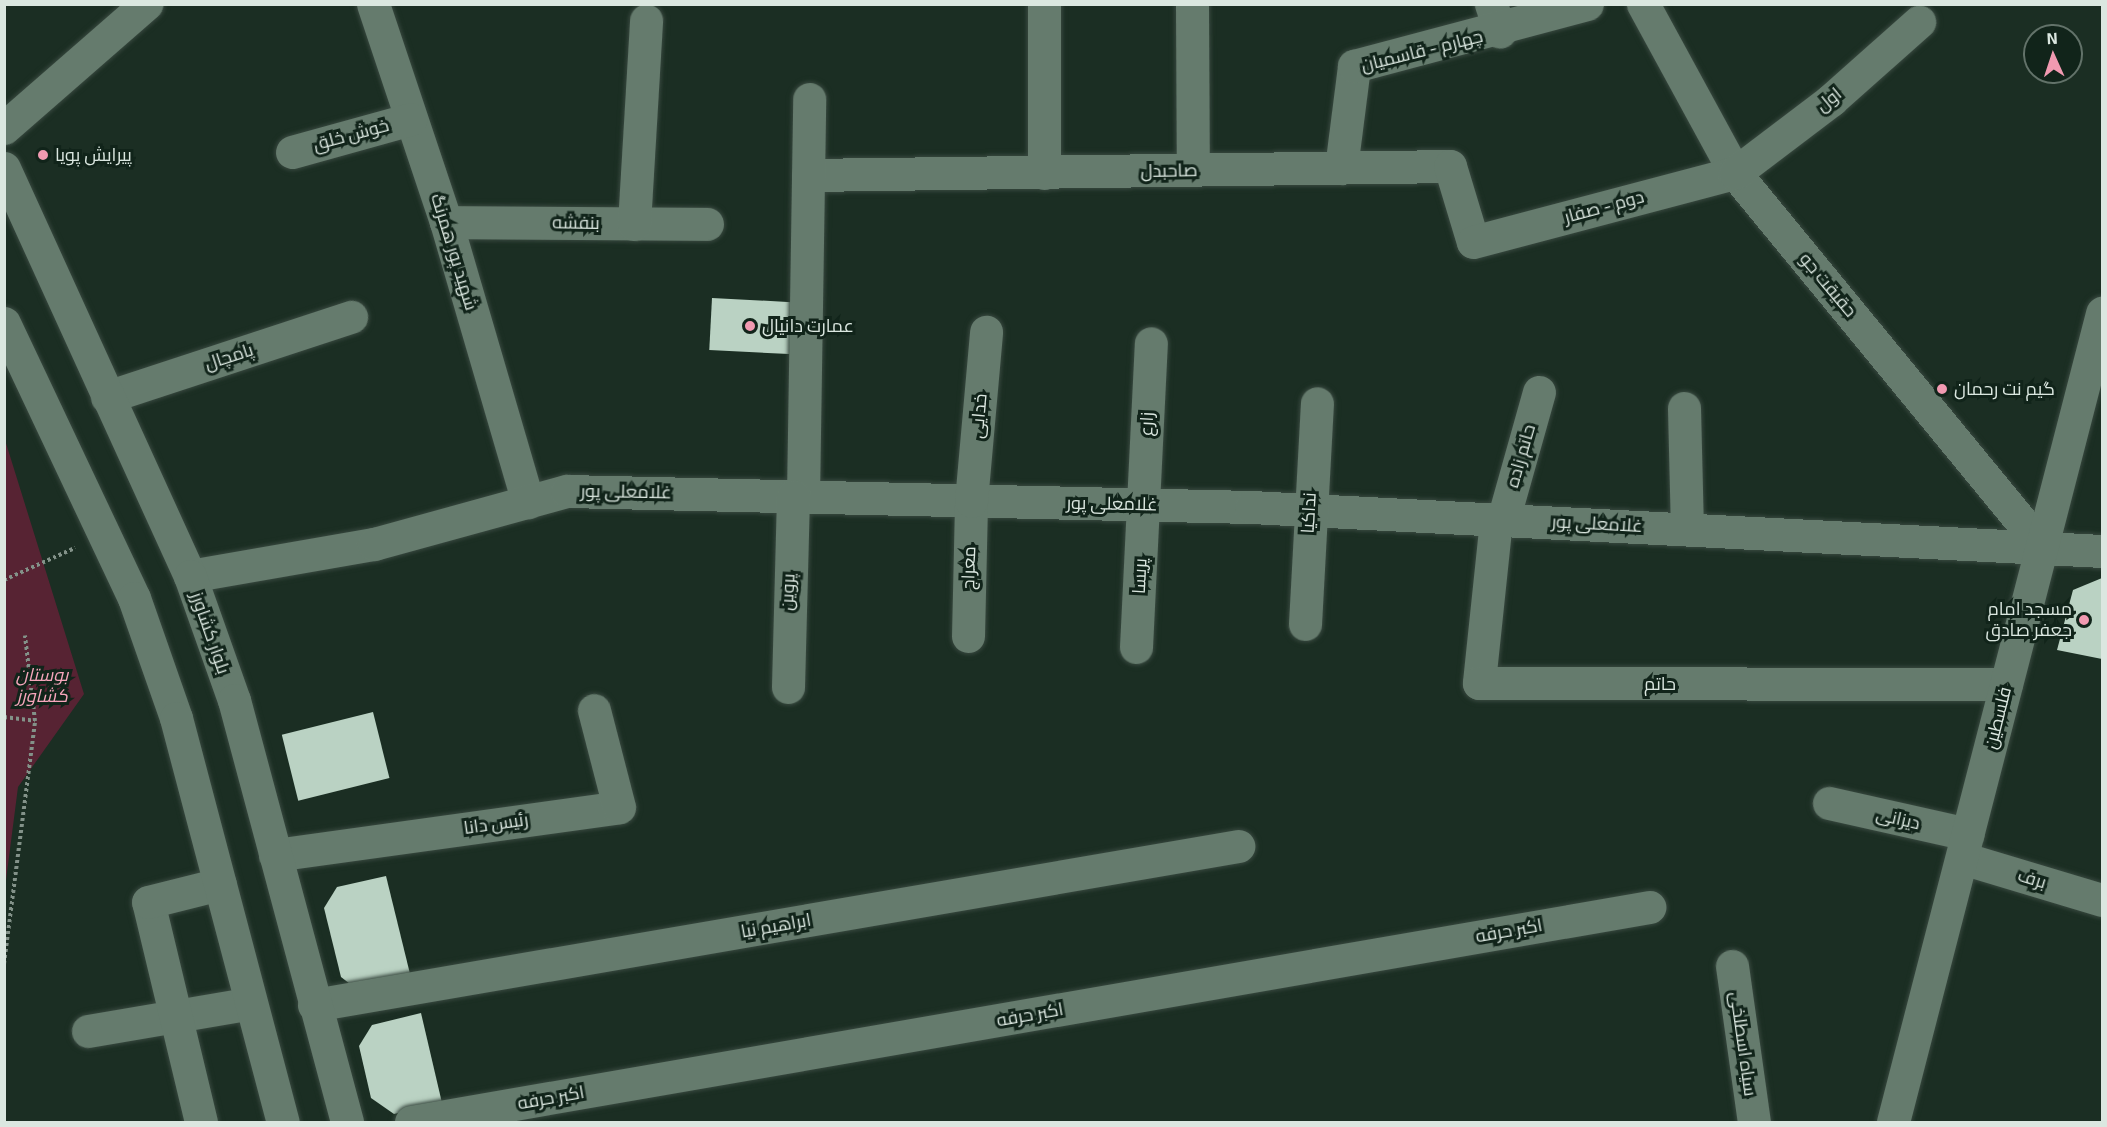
<!DOCTYPE html>
<meta charset="utf-8">
<style>
body{margin:0}
#map{position:relative;width:2107px;height:1127px;overflow:hidden;background:#1b2e23;font-family:Georgia,Cairo,serif}
div>[style]{position:absolute}
.green>*{inset:0;background:#572333}
.building>*{inset:0;background:#bad2c3;transform-origin:0 0}
.path>*{height:4px;margin-top:-2px;transform-origin:0;background:repeating-linear-gradient(90deg,#839289 0 3px,transparent 0 6px)}
.roads{filter:drop-shadow(0 0 2px #38483f) drop-shadow(0 0 2px #38483f)}
.minor>*{height:33px;margin:-16.5px;padding:0 16.5px;transform-origin:16.5px;border-radius:16.5px;background:#657b6d}
.secondary>*{height:33px;margin:-16.5px;padding:0 16.5px;transform-origin:16.5px;border-radius:16.5px;background:#657b6d}
.dots>*{width:16px;height:16px;translate:-50% -50%;box-sizing:border-box;border:3px solid #11241a;border-radius:50%}
span{translate:-50% -50%;white-space:nowrap;text-align:center;line-height:1.15;-webkit-text-stroke:6px #11241a;paint-order:stroke}
.street-label{font-size:18px;color:#dbe7e0}
.poi-label{font-size:18px;color:#dbe7e0}
.left{translate:0 -50%;text-align:left}
.right{translate:-100% -50%;text-align:right}
.park-label{font-size:18px;color:#f7a6bc;font-style:italic}
.frame{position:absolute;inset:0;border:6px solid #dbe7e0;pointer-events:none}
.north{position:absolute;left:2023px;top:24px;width:60px;height:60px;box-sizing:border-box;background:#11241a;border:2px solid #627269;border-radius:50%;rotate:357deg;font-size:16px;font-weight:700;line-height:24px;text-align:center;color:#dbe7e0}
.north::after{content:'';display:block;margin:auto;width:21px;height:27px;background:#f19ab1;clip-path:polygon(50% 0,100% 100%,50% 72%,0 100%)}
</style>
<div id="map">
<div class="green">
<div style="clip-path:polygon(5px 440px,84px 694px,18px 787px,5px 888px)"></div>
</div>
<div class="building">
<div style="left:712px;top:298px;width:80px;height:52px;rotate:3deg"></div>
<div style="clip-path:polygon(2102px 578px,2102px 659px,2057px 650px,2073px 590px)"></div>
<div style="left:373px;top:712px;width:68px;height:94px;rotate:76deg"></div>
<div style="clip-path:polygon(386px 876px,412px 982px,363px 994px,341px 977px,324px 908px,337px 887px)"></div>
<div style="clip-path:polygon(421px 1013px,442px 1103px,394px 1114px,371px 1098px,359px 1046px,372px 1025px)"></div>
</div>
<div class="path">
<div style="left:4px;top:580px;width:78px;rotate:-24.3deg"></div>
<div style="left:4px;top:717px;width:31px;rotate:7deg"></div>
<div style="left:4px;top:964px;width:245px;rotate:-82.7deg"></div>
<div style="left:35px;top:721px;width:86px;rotate:-96.7deg"></div>
</div>
<div class="roads">
<div class="minor">
<div style="left:373px;top:4px;width:230px;rotate:71.5deg"></div>
<div style="left:446px;top:222px;width:292px;rotate:73.7deg"></div>
<div style="left:1192px;top:4px;width:166px;rotate:89.7deg"></div>
<div style="left:1491px;top:4px;width:29px;rotate:72deg"></div>
<div style="left:1643px;top:4px;width:192px;rotate:61.4deg"></div>
<div style="left:1735px;top:173px;width:484px;rotate:50.6deg"></div>
<div style="left:4px;top:128px;width:189px;rotate:-41.1deg"></div>
<div style="left:292px;top:152px;width:123px;rotate:-15.5deg"></div>
<div style="left:1341px;top:168px;width:103px;rotate:-82.7deg"></div>
<div style="left:1354px;top:66px;width:241px;rotate:-14.9deg"></div>
<div style="left:1044px;top:173px;width:169px;rotate:-90deg"></div>
<div style="left:808px;top:175px;width:642px;rotate:-0.8deg"></div>
<div style="left:1450px;top:166px;width:79px;rotate:73.2deg"></div>
<div style="left:1473px;top:242px;width:271px;rotate:-14.8deg"></div>
<div style="left:1735px;top:173px;width:121px;rotate:-37.2deg"></div>
<div style="left:1831px;top:100px;width:118px;rotate:-41.6deg"></div>
<div style="left:446px;top:222px;width:261px;rotate:0.4deg"></div>
<div style="left:634px;top:224px;width:204px;rotate:-86.6deg"></div>
<div style="left:107px;top:397px;width:257px;rotate:-18.2deg"></div>
<div style="left:1684px;top:408px;width:121px;rotate:88.6deg"></div>
<div style="left:803px;top:497px;width:398px;rotate:-89.1deg"></div>
<div style="left:1496px;top:520px;width:164px;rotate:96deg"></div>
<div style="left:1479px;top:683px;width:527px;rotate:0.11deg"></div>
<div style="left:1503px;top:520px;width:133px;rotate:-74.3deg"></div>
<div style="left:190px;top:576px;width:187px;rotate:-9.9deg"></div>
<div style="left:374px;top:544px;width:200px;rotate:-15.4deg"></div>
<div style="left:567px;top:491px;width:684px;rotate:1.34deg"></div>
<div style="left:1251px;top:507px;width:852px;rotate:2.96deg"></div>
<div style="left:1305px;top:624px;width:221px;rotate:-86.9deg"></div>
<div style="left:968px;top:636px;width:135px;rotate:-88.7deg"></div>
<div style="left:971px;top:501px;width:170px;rotate:-84.9deg"></div>
<div style="left:1136px;top:647px;width:304px;rotate:-87.2deg"></div>
<div style="left:788px;top:687px;width:191px;rotate:-88.5deg"></div>
<div style="left:1829px;top:803px;width:142px;rotate:12.6deg"></div>
<div style="left:275px;top:855px;width:347px;rotate:-7.9deg"></div>
<div style="left:619px;top:807px;width:100px;rotate:-104.5deg"></div>
<div style="left:1962px;top:858px;width:146px;rotate:16.7deg"></div>
<div style="left:1732px;top:966px;width:158px;rotate:82deg"></div>
<div style="left:314px;top:1005px;width:938px;rotate:-9.76deg"></div>
<div style="left:88px;top:1031px;width:165px;rotate:-9.7deg"></div>
<div style="left:201px;top:1122px;width:226px;rotate:-103.5deg"></div>
<div style="left:148px;top:902px;width:74px;rotate:-14deg"></div>
<div style="left:411px;top:1122px;width:1257px;rotate:-9.85deg"></div>
</div>
<div class="secondary">
<div style="left:4px;top:168px;width:448px;rotate:65.5deg"></div>
<div style="left:190px;top:576px;width:132px;rotate:70.5deg"></div>
<div style="left:234px;top:700px;width:437px;rotate:75deg"></div>
<div style="left:4px;top:323px;width:304px;rotate:64.7deg"></div>
<div style="left:134px;top:598px;width:127px;rotate:70.7deg"></div>
<div style="left:176px;top:718px;width:418px;rotate:75.2deg"></div>
<div style="left:1893px;top:1122px;width:836px;rotate:-75.51deg"></div>
</div>
</div>
<div class="dots">
<div style="left:43px;top:155px;background:#f19ab1"></div>
<div style="left:750px;top:326px;background:#f19ab1"></div>
<div style="left:1942px;top:389px;background:#f19ab1"></div>
<div style="left:2084px;top:620px;background:#f19ab1"></div>
</div>
<div class="street-label">
<span style="left:1422px;top:51px;rotate:-14deg">چهارم - قاسمیان</span>
<span style="left:1829px;top:100px;rotate:-39deg">اول</span>
<span style="left:351px;top:135px;rotate:-15deg">خوش خلق</span>
<span style="left:1169px;top:171px;rotate:-1deg">صاحبدل</span>
<span style="left:1604px;top:207px;rotate:-15deg">دوم - صفار</span>
<span style="left:576px;top:223px;rotate:1deg">بنفشه</span>
<span style="left:454px;top:252px;rotate:73deg">شهید پور همرنگ</span>
<span style="left:1828px;top:285px;rotate:50deg">حقیقت جو</span>
<span style="left:229px;top:357px;rotate:-18deg">پامچال</span>
<span style="left:979px;top:416px;rotate:-85deg">خدایی</span>
<span style="left:1147px;top:424px;rotate:-87deg">زارع</span>
<span style="left:1521px;top:456px;rotate:-74deg">حاتم زاده</span>
<span style="left:626px;top:492px;rotate:1deg">غلامعلی پور</span>
<span style="left:1112px;top:504px;rotate:1deg">غلامعلی پور</span>
<span style="left:1309px;top:513px;rotate:-87deg">نداکیا</span>
<span style="left:1597px;top:524px;rotate:3deg">غلامعلی پور</span>
<span style="left:969px;top:568px;rotate:-88deg">معراج</span>
<span style="left:1140px;top:576px;rotate:-87deg">پریسا</span>
<span style="left:788px;top:592px;rotate:-87deg">پروین</span>
<span style="left:210px;top:633px;rotate:71deg">بلوار کشاورز</span>
<span style="left:1660px;top:684px">حاتم</span>
<span style="left:1998px;top:718px;rotate:-76deg">فلسطین</span>
<span style="left:1898px;top:819px;rotate:13deg">دیزانی</span>
<span style="left:496px;top:824px;rotate:-8deg">رئیس دانا</span>
<span style="left:2032px;top:879px;rotate:17deg">برف</span>
<span style="left:776px;top:926px;rotate:-10deg">ابراهیم نیا</span>
<span style="left:1509px;top:931px;rotate:-10deg">اکبر حرفه</span>
<span style="left:1030px;top:1015px;rotate:-10deg">اکبر حرفه</span>
<span style="left:1743px;top:1044px;rotate:82deg">سیاه اسطلخی</span>
<span style="left:551px;top:1098px;rotate:-10deg">اکبر حرفه</span>
</div>
<div class="poi-label">
<span class="left" style="left:55px;top:155px">پیرایش پویا</span>
<span class="left" style="left:762px;top:326px">عمارت دانیال</span>
<span class="left" style="left:1954px;top:389px">گیم نت رحمان</span>
<span class="right" style="left:2072px;top:620px">مسجد امام<br>جعفر صادق</span>
</div>
<div class="park-label">
<span style="left:42px;top:686px">بوستان<br>کشاورز</span>
</div>
<div class="frame"></div>
<div class="north">N</div>
</div>
